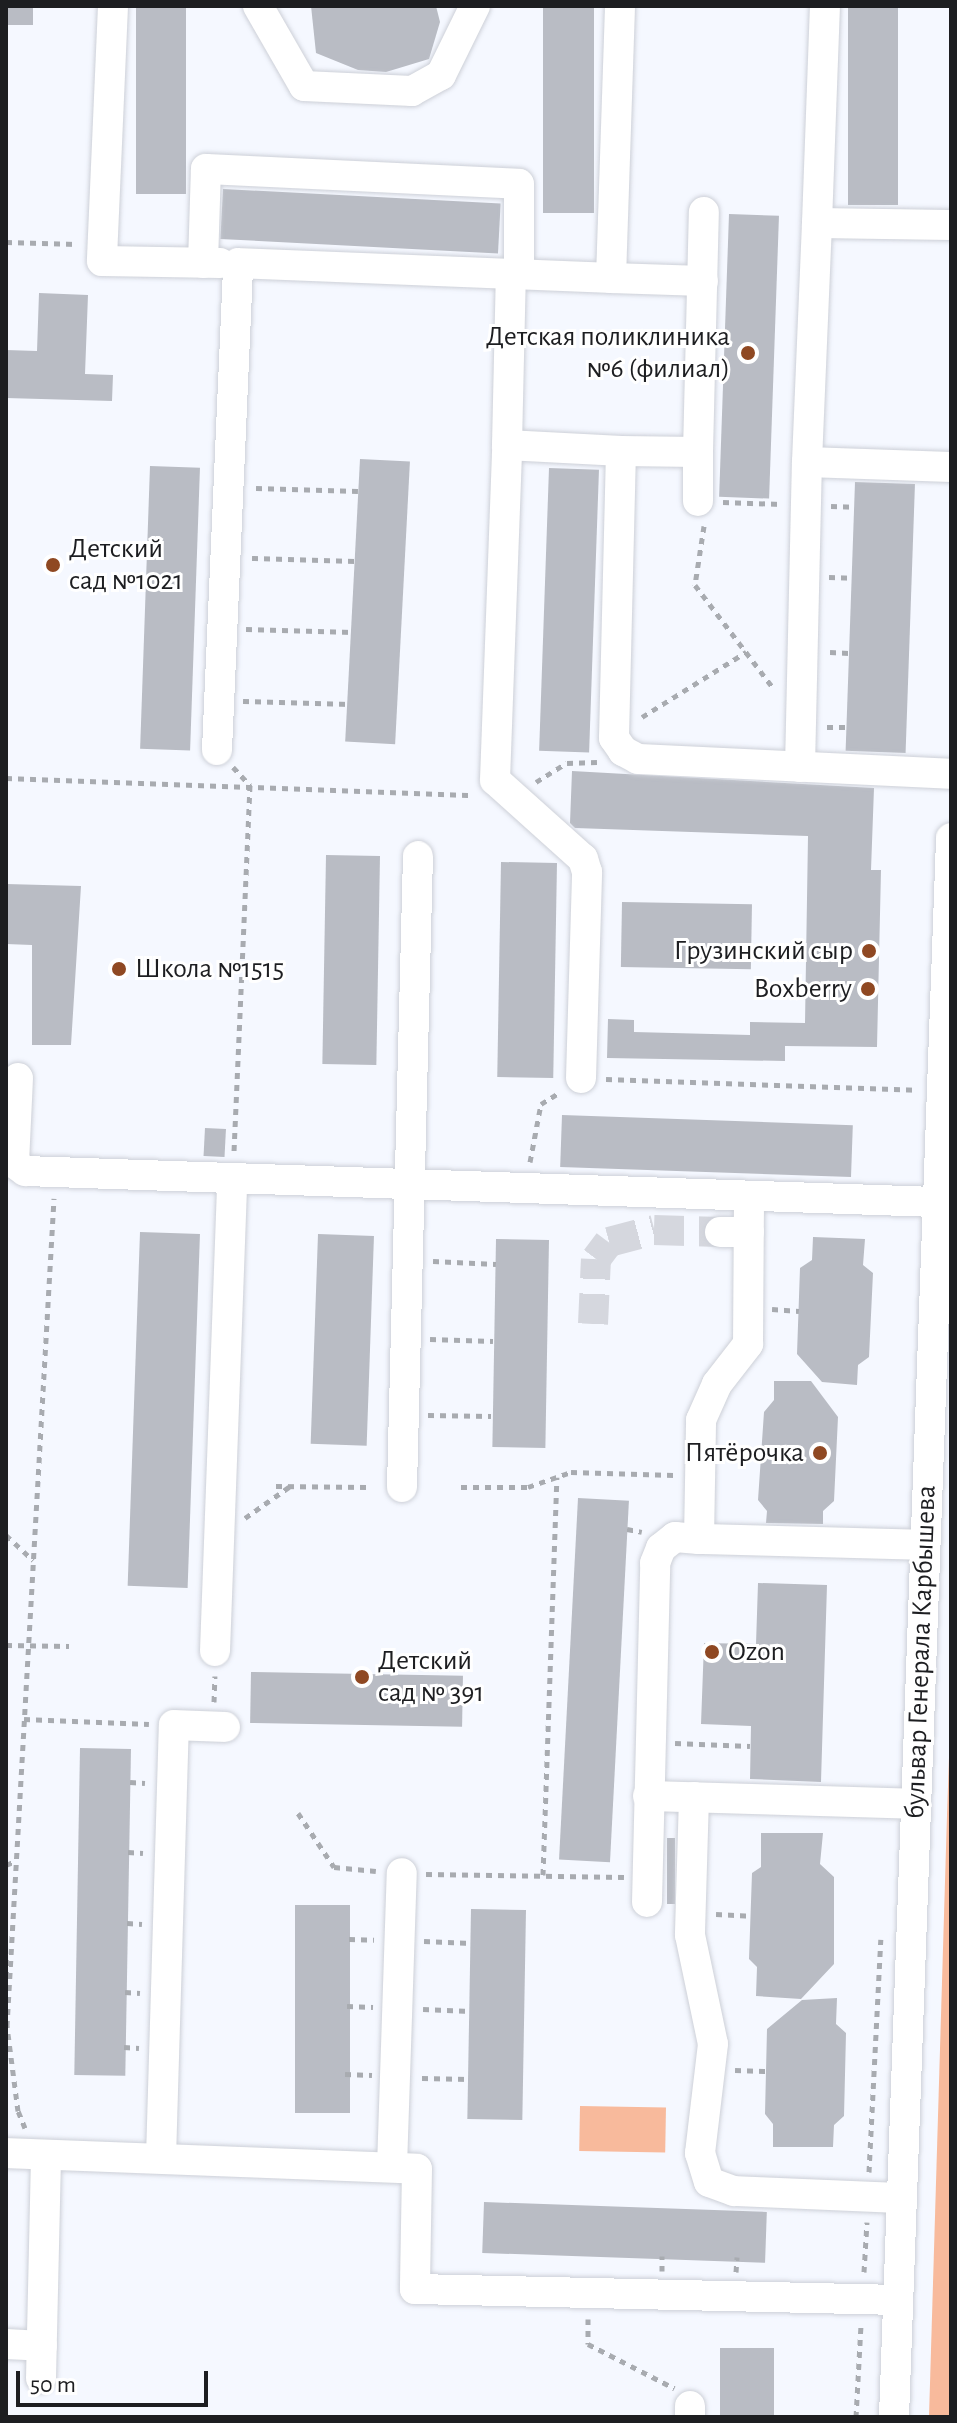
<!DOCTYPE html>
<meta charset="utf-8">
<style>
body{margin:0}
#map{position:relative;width:957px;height:2423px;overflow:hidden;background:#f5f8ff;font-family:"Alegreya Sans",sans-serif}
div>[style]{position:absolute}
.green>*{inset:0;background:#f8ba9c;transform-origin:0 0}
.building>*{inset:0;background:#b9bcc4;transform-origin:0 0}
.minor-tunnel>*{height:30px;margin-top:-15px;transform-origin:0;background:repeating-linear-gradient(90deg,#d5d7de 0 30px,transparent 0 45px)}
.path>*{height:5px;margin-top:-2.5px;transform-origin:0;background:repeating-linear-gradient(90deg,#a8abb0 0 6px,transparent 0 12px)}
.roads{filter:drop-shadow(0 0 2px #cdd0d8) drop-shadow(0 0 2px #cdd0d8)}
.minor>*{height:30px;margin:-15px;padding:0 15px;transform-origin:15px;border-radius:15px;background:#fff}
.dots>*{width:22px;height:22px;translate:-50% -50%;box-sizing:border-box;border:4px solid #fff;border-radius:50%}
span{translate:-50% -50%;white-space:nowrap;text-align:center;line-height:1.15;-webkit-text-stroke:6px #fff;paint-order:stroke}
.poi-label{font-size:28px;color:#1d1e21}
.right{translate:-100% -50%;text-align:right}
.left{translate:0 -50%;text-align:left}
.street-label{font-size:28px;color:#1d1e21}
.frame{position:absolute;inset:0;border:8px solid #1d1e21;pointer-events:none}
.scale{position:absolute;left:16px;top:2371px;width:192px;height:36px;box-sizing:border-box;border:4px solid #1d1e21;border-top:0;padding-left:10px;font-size:24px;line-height:28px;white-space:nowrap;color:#1d1e21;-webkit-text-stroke:6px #fff;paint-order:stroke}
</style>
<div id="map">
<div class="green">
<div style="clip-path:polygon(951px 1700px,951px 2417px,929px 2417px,947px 1815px)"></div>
<div style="left:580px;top:2106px;width:86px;height:45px;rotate:1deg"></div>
</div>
<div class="building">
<div style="left:6px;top:6px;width:27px;height:19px"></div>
<div style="left:136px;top:6px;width:50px;height:188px"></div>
<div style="clip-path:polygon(311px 6px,436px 6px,440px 22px,429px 59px,386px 72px,358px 70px,316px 53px)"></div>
<div style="left:543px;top:6px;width:51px;height:207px"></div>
<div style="left:848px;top:6px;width:50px;height:199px"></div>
<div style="left:223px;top:189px;width:278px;height:50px;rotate:3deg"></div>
<div style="left:729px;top:214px;width:50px;height:283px;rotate:2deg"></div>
<div style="clip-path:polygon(39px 293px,88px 295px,85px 374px,113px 375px,112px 401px,6px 398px,6px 350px,37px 351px)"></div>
<div style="left:360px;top:459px;width:50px;height:283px;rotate:3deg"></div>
<div style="left:150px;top:466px;width:50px;height:283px;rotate:2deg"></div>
<div style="left:549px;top:468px;width:50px;height:283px;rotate:2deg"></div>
<div style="left:855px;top:482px;width:60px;height:269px;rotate:2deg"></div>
<div style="clip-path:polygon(572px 771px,874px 788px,871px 870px,881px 870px,877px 1047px,785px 1046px,785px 1061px,607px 1058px,608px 1019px,634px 1020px,634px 1032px,750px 1035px,750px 1022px,805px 1023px,808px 836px,575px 828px,570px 823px)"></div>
<div style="left:326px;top:855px;width:54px;height:209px;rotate:1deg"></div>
<div style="left:501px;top:862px;width:56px;height:215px;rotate:1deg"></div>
<div style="clip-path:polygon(6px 884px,81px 886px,71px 1045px,32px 1045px,32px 945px,6px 944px)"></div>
<div style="left:622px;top:902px;width:130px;height:65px;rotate:1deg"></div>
<div style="left:562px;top:1115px;width:291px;height:52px;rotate:2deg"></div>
<div style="left:205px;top:1128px;width:21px;height:28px;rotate:3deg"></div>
<div style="left:140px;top:1232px;width:60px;height:354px;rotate:2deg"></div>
<div style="left:318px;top:1234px;width:56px;height:210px;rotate:2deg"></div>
<div style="clip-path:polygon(813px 1237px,865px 1239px,863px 1265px,873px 1273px,869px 1357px,858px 1365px,857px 1385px,822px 1382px,797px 1354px,800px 1268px,812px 1260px)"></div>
<div style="left:496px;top:1239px;width:53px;height:208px;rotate:1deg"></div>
<div style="clip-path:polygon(774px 1381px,811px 1381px,838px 1417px,834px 1501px,823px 1511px,823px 1524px,766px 1523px,767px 1511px,758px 1500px,764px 1412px,774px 1400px)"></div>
<div style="left:578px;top:1498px;width:51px;height:362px;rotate:3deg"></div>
<div style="clip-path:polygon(758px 1583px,827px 1585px,821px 1782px,750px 1779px,751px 1726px,701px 1724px,704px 1643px,756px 1644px)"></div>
<div style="left:251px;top:1672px;width:212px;height:51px;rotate:1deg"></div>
<div style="left:80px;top:1748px;width:51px;height:327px;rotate:1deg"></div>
<div style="clip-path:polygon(761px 1833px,823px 1833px,820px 1864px,834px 1877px,834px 1964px,801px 1999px,756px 1996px,757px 1967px,749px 1959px,752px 1873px,761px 1867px)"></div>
<div style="left:667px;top:1838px;width:8px;height:66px"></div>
<div style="left:295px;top:1905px;width:55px;height:208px"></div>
<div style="left:471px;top:1909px;width:55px;height:210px;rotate:1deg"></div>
<div style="clip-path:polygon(837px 1998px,836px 2024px,846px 2033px,844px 2116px,834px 2125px,833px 2147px,773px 2147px,773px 2124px,765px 2114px,767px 2029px,802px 2000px)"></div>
<div style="left:484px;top:2202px;width:283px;height:51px;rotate:2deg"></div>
<div style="left:720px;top:2348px;width:54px;height:69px"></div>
</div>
<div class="minor-tunnel">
<div style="left:593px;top:1324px;width:65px;rotate:-87.4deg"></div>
<div style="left:596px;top:1259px;width:21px;rotate:-53deg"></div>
<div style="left:609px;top:1242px;width:47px;rotate:-14.9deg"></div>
<div style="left:654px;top:1230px;width:66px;rotate:1.7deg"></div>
</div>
<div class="path">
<div style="left:6px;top:242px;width:71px;rotate:1.6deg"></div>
<div style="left:256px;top:488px;width:102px;rotate:1.7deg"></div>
<div style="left:723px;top:502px;width:58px;rotate:2deg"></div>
<div style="left:831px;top:506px;width:23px;rotate:2deg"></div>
<div style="left:704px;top:526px;width:60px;rotate:98.7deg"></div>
<div style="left:695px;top:585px;width:131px;rotate:52.8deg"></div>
<div style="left:252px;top:558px;width:103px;rotate:1.7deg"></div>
<div style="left:829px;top:577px;width:23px;rotate:2deg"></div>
<div style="left:246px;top:629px;width:107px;rotate:1.6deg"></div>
<div style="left:830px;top:652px;width:19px;rotate:3deg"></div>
<div style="left:243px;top:701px;width:107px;rotate:1.6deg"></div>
<div style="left:642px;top:717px;width:123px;rotate:-32deg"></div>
<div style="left:827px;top:727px;width:19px"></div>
<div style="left:233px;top:767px;width:25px;rotate:47deg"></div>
<div style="left:250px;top:785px;width:368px;rotate:92.5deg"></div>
<div style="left:6px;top:778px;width:468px;rotate:2.1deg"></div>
<div style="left:536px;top:782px;width:36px;rotate:-32deg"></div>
<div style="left:567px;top:763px;width:30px;rotate:-2deg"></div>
<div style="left:606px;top:1079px;width:310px;rotate:2deg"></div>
<div style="left:530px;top:1162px;width:59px;rotate:-79.3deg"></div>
<div style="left:541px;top:1104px;width:22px;rotate:-32deg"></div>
<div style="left:433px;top:1261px;width:63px;rotate:2.7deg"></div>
<div style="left:772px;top:1309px;width:27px;rotate:4deg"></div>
<div style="left:430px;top:1339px;width:63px;rotate:1.8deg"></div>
<div style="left:428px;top:1415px;width:63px;rotate:0.9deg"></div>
<div style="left:726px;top:1454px;width:35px;rotate:3deg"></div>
<div style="left:276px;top:1486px;width:90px;rotate:0.6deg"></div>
<div style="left:461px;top:1487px;width:67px"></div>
<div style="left:528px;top:1487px;width:46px;rotate:-19.2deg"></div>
<div style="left:571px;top:1472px;width:103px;rotate:1.7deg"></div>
<div style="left:245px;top:1518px;width:54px;rotate:-35.2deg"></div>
<div style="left:627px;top:1529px;width:15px;rotate:11deg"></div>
<div style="left:6px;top:1535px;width:37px;rotate:43deg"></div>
<div style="left:6px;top:1645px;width:63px;rotate:0.9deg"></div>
<div style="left:214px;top:1702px;width:26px;rotate:-88deg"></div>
<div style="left:24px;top:1719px;width:125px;rotate:2.3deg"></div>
<div style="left:675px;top:1743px;width:75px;rotate:2.3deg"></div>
<div style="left:130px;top:1782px;width:15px;rotate:4deg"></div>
<div style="left:298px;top:1813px;width:65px;rotate:56.3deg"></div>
<div style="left:334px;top:1867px;width:42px;rotate:5.4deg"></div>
<div style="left:128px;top:1852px;width:15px;rotate:4deg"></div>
<div style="left:6px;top:1865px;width:11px;rotate:-22deg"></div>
<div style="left:426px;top:1874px;width:198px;rotate:0.9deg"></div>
<div style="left:543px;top:1875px;width:398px;rotate:-88deg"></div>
<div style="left:716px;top:1914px;width:34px;rotate:3deg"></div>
<div style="left:127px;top:1923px;width:15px;rotate:4deg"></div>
<div style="left:349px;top:1939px;width:25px;rotate:2deg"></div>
<div style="left:424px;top:1941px;width:47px;rotate:2.4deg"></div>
<div style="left:125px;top:1992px;width:15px;rotate:4deg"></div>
<div style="left:347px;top:2006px;width:26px;rotate:2deg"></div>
<div style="left:423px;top:2009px;width:47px;rotate:2.4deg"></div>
<div style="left:124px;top:2047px;width:15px;rotate:4deg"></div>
<div style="left:735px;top:2070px;width:31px;rotate:2deg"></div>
<div style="left:345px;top:2074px;width:27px;rotate:2deg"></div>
<div style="left:422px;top:2078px;width:47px;rotate:1.2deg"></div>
<div style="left:25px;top:2128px;width:18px;rotate:-112deg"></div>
<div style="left:18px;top:2111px;width:86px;rotate:-97.4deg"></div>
<div style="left:7px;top:2026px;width:829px;rotate:-86.75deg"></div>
<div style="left:869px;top:2172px;width:233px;rotate:-87.1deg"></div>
<div style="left:662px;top:2271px;width:15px;rotate:-90deg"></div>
<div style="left:736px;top:2272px;width:15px;rotate:-86deg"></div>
<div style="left:864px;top:2272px;width:50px;rotate:-86.6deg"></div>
<div style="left:588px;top:2319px;width:25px;rotate:90deg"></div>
<div style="left:588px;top:2344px;width:97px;rotate:27.1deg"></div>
<div style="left:856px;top:2417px;width:91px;rotate:-86.9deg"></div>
</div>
<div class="roads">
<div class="minor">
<div style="left:113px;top:6px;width:255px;rotate:92.5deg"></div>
<div style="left:102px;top:261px;width:118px;rotate:1deg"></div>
<div style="left:258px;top:6px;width:92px;rotate:60.1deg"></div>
<div style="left:304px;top:86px;width:108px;rotate:2.7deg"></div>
<div style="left:412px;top:91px;width:33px;rotate:-29deg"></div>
<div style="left:441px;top:75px;width:77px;rotate:-63.8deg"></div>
<div style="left:817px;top:223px;width:217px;rotate:-87.9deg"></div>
<div style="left:951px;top:225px;width:134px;rotate:-179.1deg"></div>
<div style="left:817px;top:223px;width:239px;rotate:92.4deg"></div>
<div style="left:807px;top:462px;width:144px;rotate:2deg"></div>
<div style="left:203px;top:263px;width:94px;rotate:-88.2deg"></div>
<div style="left:206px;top:169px;width:313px;rotate:2.7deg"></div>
<div style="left:519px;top:184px;width:91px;rotate:90deg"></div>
<div style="left:611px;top:278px;width:92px;rotate:1.9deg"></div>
<div style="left:507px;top:445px;width:171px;rotate:-88.7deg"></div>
<div style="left:621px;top:451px;width:77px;rotate:0.7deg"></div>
<div style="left:698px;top:452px;width:240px;rotate:-88.6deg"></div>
<div style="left:698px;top:501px;width:49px;rotate:-90deg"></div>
<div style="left:217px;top:750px;width:487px;rotate:-87.5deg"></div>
<div style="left:238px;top:263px;width:373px;rotate:2.3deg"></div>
<div style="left:611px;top:278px;width:272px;rotate:-88.1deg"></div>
<div style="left:800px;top:767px;width:305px;rotate:-88.7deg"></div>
<div style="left:18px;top:1078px;width:85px;rotate:92.7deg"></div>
<div style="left:14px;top:1163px;width:14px;rotate:36deg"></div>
<div style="left:25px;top:1171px;width:912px;rotate:1.95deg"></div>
<div style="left:581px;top:1078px;width:206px;rotate:-88.3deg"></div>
<div style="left:587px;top:872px;width:14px;rotate:-107deg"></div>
<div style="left:583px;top:859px;width:118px;rotate:-138.1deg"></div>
<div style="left:495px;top:780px;width:335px;rotate:-87.9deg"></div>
<div style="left:507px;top:445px;width:114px;rotate:3deg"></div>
<div style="left:621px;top:451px;width:287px;rotate:91.4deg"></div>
<div style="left:614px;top:738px;width:16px;rotate:55deg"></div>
<div style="left:623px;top:751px;width:17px;rotate:28deg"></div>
<div style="left:638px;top:759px;width:313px;rotate:2.7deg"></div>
<div style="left:720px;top:1232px;width:29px"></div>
<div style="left:402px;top:1487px;width:631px;rotate:-88.55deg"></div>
<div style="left:699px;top:1539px;width:225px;rotate:1.5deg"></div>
<div style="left:215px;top:1651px;width:473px;rotate:-87.9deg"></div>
<div style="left:648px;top:1796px;width:267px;rotate:1.7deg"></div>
<div style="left:694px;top:1797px;width:138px;rotate:91.7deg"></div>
<div style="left:690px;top:1935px;width:111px;rotate:78.1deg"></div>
<div style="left:713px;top:2044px;width:110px;rotate:96.8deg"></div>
<div style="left:700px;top:2153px;width:30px;rotate:73deg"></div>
<div style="left:709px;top:2182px;width:27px;rotate:20deg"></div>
<div style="left:734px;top:2191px;width:168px;rotate:2.4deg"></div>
<div style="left:647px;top:1902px;width:339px;rotate:-88.6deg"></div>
<div style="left:655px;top:1563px;width:16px;rotate:-68deg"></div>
<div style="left:661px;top:1548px;width:18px;rotate:-38deg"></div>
<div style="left:675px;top:1537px;width:24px;rotate:5deg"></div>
<div style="left:699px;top:1539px;width:119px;rotate:-89deg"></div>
<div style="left:701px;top:1420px;width:39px;rotate:-66deg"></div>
<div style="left:717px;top:1384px;width:51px;rotate:-52.2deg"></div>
<div style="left:748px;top:1344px;width:148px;rotate:-89.6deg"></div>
<div style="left:6px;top:2153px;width:411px;rotate:2.2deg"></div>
<div style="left:417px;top:2169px;width:120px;rotate:91deg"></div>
<div style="left:415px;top:2289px;width:483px;rotate:1.3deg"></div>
<div style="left:161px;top:2158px;width:433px;rotate:-88.3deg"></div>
<div style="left:174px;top:1725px;width:51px;rotate:2.2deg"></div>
<div style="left:392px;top:2167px;width:294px;rotate:-88.1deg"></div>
<div style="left:6px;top:2344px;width:36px;rotate:3deg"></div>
<div style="left:41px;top:2378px;width:223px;rotate:-88.7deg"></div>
<div style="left:690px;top:2417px;width:11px;rotate:-90deg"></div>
<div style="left:894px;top:2417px;width:1580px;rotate:-87.93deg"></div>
</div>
</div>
<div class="dots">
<div style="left:748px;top:353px;background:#8f4822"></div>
<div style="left:53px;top:565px;background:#8f4822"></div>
<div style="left:869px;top:951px;background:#8f4822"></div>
<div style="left:119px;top:969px;background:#8f4822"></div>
<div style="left:868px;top:989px;background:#8f4822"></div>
<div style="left:820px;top:1453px;background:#8f4822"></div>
<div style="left:712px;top:1652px;background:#8f4822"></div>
<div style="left:362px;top:1677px;background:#8f4822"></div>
</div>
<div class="poi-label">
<span class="right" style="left:730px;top:353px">Детская поликлиника<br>№6 (филиал)</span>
<span class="left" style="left:69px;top:565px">Детский<br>сад №1021</span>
<span class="right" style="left:853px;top:951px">Грузинский сыр</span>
<span class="left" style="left:135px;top:969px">Школа №1515</span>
<span class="right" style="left:852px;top:989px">Boxberry</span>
<span class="right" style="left:804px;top:1453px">Пятёрочка</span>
<span class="left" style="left:728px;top:1652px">Ozon</span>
<span class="left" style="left:378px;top:1677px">Детский<br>сад № 391</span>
</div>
<div class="street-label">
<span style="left:921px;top:1652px;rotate:-88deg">бульвар Генерала Карбышева</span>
</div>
<div class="frame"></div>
<div class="scale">50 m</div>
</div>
